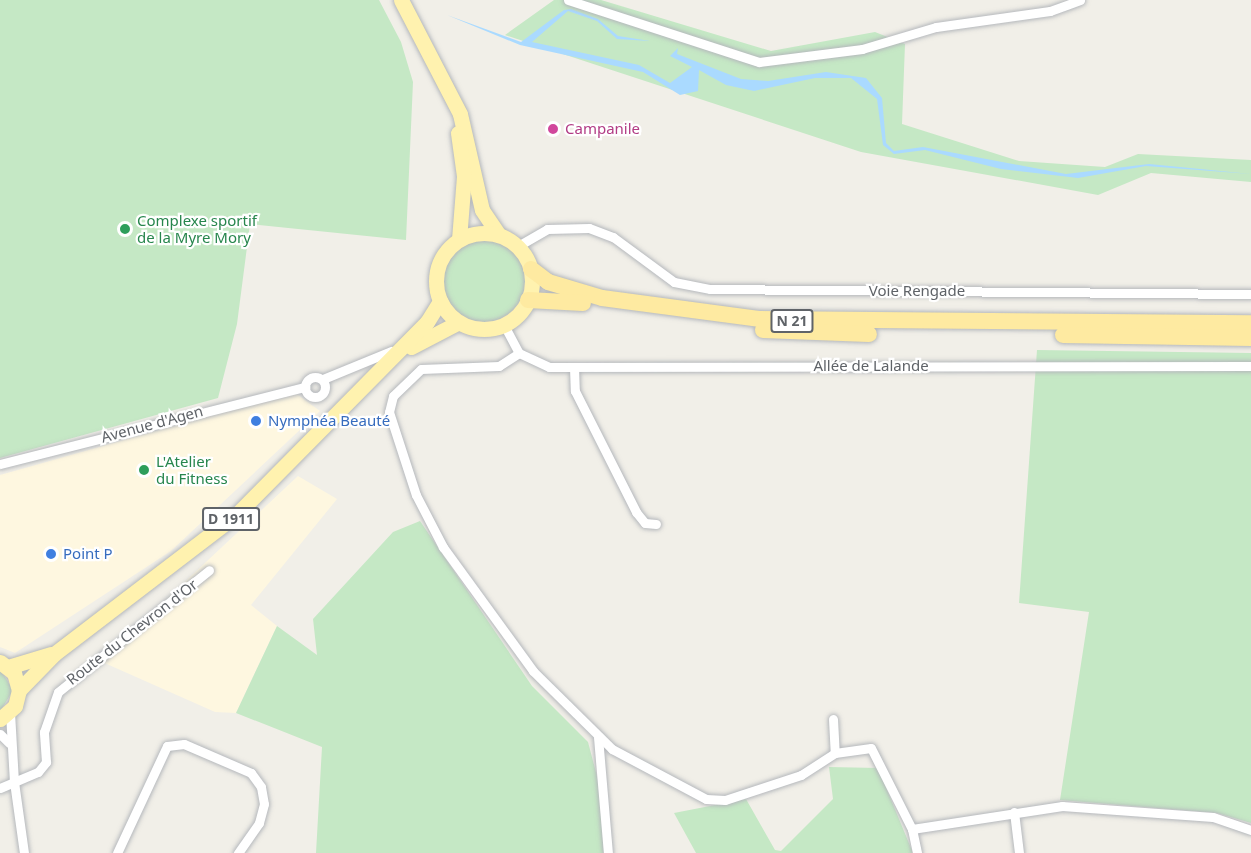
<!DOCTYPE html>
<meta charset="utf-8">
<style>
body{margin:0}
#map{position:relative;width:1251px;height:853px;overflow:hidden;background:#f1efe8;font-family:"Noto Sans",sans-serif}
div>[style]{position:absolute}
.commercial>*{inset:0;background:#fef7e0}
.green>*{inset:0;background:#c5e8c5}
.round{border-radius:50%}
.water>*{inset:0;background:#aadaff}
.roads{filter:drop-shadow(0 0 2px #b5b8bc) drop-shadow(0 0 2px #b5b8bc)}
.minor>*{height:9px;margin:-4.5px;padding:0 4.5px;transform-origin:4.5px;border-radius:4.5px;background:#fff}
.minor>.ring{margin:-4.5px;padding:0;box-sizing:content-box;background:none;border:9px solid #fff;border-radius:50%}
.primary>*{height:15px;margin:-7.5px;padding:0 7.5px;transform-origin:7.5px;border-radius:7.5px;background:#fff2af}
.primary>.ring{margin:-7.5px;padding:0;box-sizing:content-box;background:none;border:15px solid #fff2af;border-radius:50%}
.trunk>*{height:16px;margin:-8px;padding:0 8px;transform-origin:8px;border-radius:8px;background:#feeaa1}
.dots>*{width:16px;height:16px;translate:-50% -50%;box-sizing:border-box;border:3px solid #fff;border-radius:50%}
span{translate:-50% -50%;white-space:nowrap;text-align:center;line-height:1.15;-webkit-text-stroke:4.5px #fff;paint-order:stroke}
.shield-label span{padding:2px 4px;background:#fff;border:2px solid;border-radius:4px;-webkit-text-stroke-width:0}
.shield-label{font-size:14px;color:#5f6368;font-weight:700}
.hotel-label{font-size:15px;color:#b23c85}
.left{translate:0 -50%;text-align:left}
.leisure-label{font-size:15px;color:#27864d}
.street-label{font-size:15px;color:#5f6368}
.shop-label{font-size:15px;color:#366cbe}
</style>
<div id="map">
<div class="commercial">
<div style="clip-path:polygon(294px 392px,320px 411px,171px 551px,15px 653px,0 647px,0 475px)"></div>
<div style="clip-path:polygon(298px 476px,337px 499px,251px 605px,277px 626px,236px 713px,215px 712px,100px 661px)"></div>
</div>
<div class="green">
<div style="clip-path:polygon(0 0,379px 0,401px 42px,413px 82px,406px 240px,250px 224px,237px 324px,218px 398px,0 458px)"></div>
<div style="clip-path:polygon(554px 0,601px 0,771px 51px,875px 32px,905px 44px,902px 124px,1019px 161px,1105px 167px,1138px 154px,1251px 160px,1251px 182px,1151px 173px,1098px 195px,861px 152px,505px 35px)"></div>
<div class="round" style="left:443px;top:240px;width:82px;height:82px"></div>
<div style="clip-path:polygon(1037px 350px,1251px 353px,1251px 823px,1217px 813px,1060px 800px,1089px 612px,1019px 603px)"></div>
<div style="clip-path:polygon(420px 521px,532px 686px,588px 742px,598px 780px,604px 853px,316px 853px,322px 747px,236px 713px,277px 626px,317px 655px,313px 619px,393px 532px)"></div>
<div style="clip-path:polygon(0 669px,13px 690px,0 712px)"></div>
<div style="clip-path:polygon(829px 767px,878px 768px,913px 853px,696px 853px,674px 813px,746px 799px,775px 850px,781px 851px,833px 799px)"></div>
</div>
<div class="water">
<div style="clip-path:polygon(571px 9px,598px 19px,618px 36px,650px 41px,617px 39px,597px 21px,568px 11px,532px 42px,639px 65px,670px 83px,692px 67px,670px 56px,678px 48px,677px 54px,741px 79px,768px 81px,826px 72px,866px 78px,882px 98px,886px 143px,894px 151px,923px 147px,1066px 174px,1149px 164px,1251px 174px,1146px 166px,1078px 178px,1001px 169px,925px 150px,894px 154px,883px 145px,877px 99px,851px 78px,815px 78px,754px 91px,726px 85px,699px 70px,698px 91px,680px 95px,643px 72px,520px 45px,447px 15px,521px 42px,564px 10px)"></div>
</div>
<div class="roads">
<div class="minor">
<div style="left:568px;top:0;width:201px;rotate:18deg"></div>
<div style="left:759px;top:62px;width:104px;rotate:-7.2deg"></div>
<div style="left:862px;top:49px;width:77px;rotate:-16.6deg"></div>
<div style="left:936px;top:27px;width:115px;rotate:-8deg"></div>
<div style="left:1050px;top:11px;width:32px;rotate:-20deg"></div>
<div style="left:518px;top:246px;width:34px;rotate:-30deg"></div>
<div style="left:547px;top:229px;width:42px;rotate:-1.4deg"></div>
<div style="left:589px;top:228px;width:26px;rotate:21deg"></div>
<div style="left:613px;top:237px;width:76px;rotate:36.4deg"></div>
<div style="left:674px;top:282px;width:37px;rotate:11deg"></div>
<div style="left:710px;top:289px;width:541px;rotate:0.53deg"></div>
<div style="left:504px;top:325px;width:32px;rotate:62deg"></div>
<div style="left:519px;top:353px;width:33px;rotate:25deg"></div>
<div style="left:549px;top:367px;width:702px;rotate:-0.08deg"></div>
<div style="left:519px;top:353px;width:24px;rotate:147deg"></div>
<div style="left:499px;top:366px;width:78px;rotate:177.8deg"></div>
<div style="left:421px;top:369px;width:39px;rotate:136deg"></div>
<div style="left:393px;top:396px;width:16px;rotate:104deg"></div>
<div style="left:389px;top:412px;width:87px;rotate:72deg"></div>
<div style="left:416px;top:495px;width:59px;rotate:62.6deg"></div>
<div style="left:443px;top:547px;width:153px;rotate:54deg"></div>
<div style="left:533px;top:671px;width:111px;rotate:44.6deg"></div>
<div style="left:612px;top:749px;width:106px;rotate:28deg"></div>
<div style="left:706px;top:799px;width:19px;rotate:3deg"></div>
<div style="left:725px;top:800px;width:80px;rotate:-18.2deg"></div>
<div style="left:801px;top:775px;width:40px;rotate:-32.9deg"></div>
<div style="left:835px;top:753px;width:36px;rotate:-8deg"></div>
<div style="left:871px;top:748px;width:91px;rotate:63.2deg"></div>
<div style="left:912px;top:829px;width:25px;rotate:78deg"></div>
<div style="left:574px;top:367px;width:24px;rotate:88deg"></div>
<div style="left:575px;top:391px;width:136px;rotate:63.2deg"></div>
<div style="left:636px;top:512px;width:14px;rotate:51deg"></div>
<div style="left:645px;top:523px;width:11px;rotate:5deg"></div>
<div class="ring" style="left:305px;top:377px;width:11px;height:11px"></div>
<div style="left:323px;top:379px;width:74px;rotate:-22.4deg"></div>
<div style="left:0;top:464px;width:315px;rotate:-14.2deg"></div>
<div style="left:833px;top:719px;width:34px;rotate:87deg"></div>
<div style="left:0;top:734px;width:13px;rotate:45deg"></div>
<div style="left:598px;top:737px;width:116px;rotate:85.1deg"></div>
<div style="left:0;top:788px;width:15px;rotate:-23deg"></div>
<div style="left:14px;top:782px;width:70px;rotate:-93.3deg"></div>
<div style="left:1014px;top:812px;width:41px;rotate:83deg"></div>
<div style="left:912px;top:829px;width:152px;rotate:-8.7deg"></div>
<div style="left:1062px;top:806px;width:151px;rotate:4.2deg"></div>
<div style="left:1213px;top:817px;width:40px;rotate:18.9deg"></div>
<div style="left:24px;top:853px;width:72px;rotate:-98deg"></div>
<div style="left:14px;top:782px;width:26px;rotate:-23deg"></div>
<div style="left:38px;top:772px;width:13px;rotate:-51deg"></div>
<div style="left:46px;top:762px;width:30px;rotate:-94deg"></div>
<div style="left:44px;top:732px;width:42px;rotate:-70.7deg"></div>
<div style="left:58px;top:692px;width:194px;rotate:-38.9deg"></div>
<div style="left:117px;top:853px;width:118px;rotate:-65deg"></div>
<div style="left:167px;top:746px;width:17px;rotate:-7deg"></div>
<div style="left:184px;top:744px;width:73px;rotate:23.4deg"></div>
<div style="left:251px;top:773px;width:17px;rotate:54deg"></div>
<div style="left:261px;top:787px;width:17px;rotate:80deg"></div>
<div style="left:264px;top:804px;width:20px;rotate:105deg"></div>
<div style="left:259px;top:823px;width:37px;rotate:125deg"></div>
</div>
<div class="primary">
<div style="left:401px;top:0;width:128px;rotate:62.6deg"></div>
<div style="left:460px;top:114px;width:98px;rotate:77.1deg"></div>
<div style="left:482px;top:210px;width:29px;rotate:56deg"></div>
<div style="left:458px;top:133px;width:43px;rotate:82.1deg"></div>
<div style="left:464px;top:176px;width:63px;rotate:94.5deg"></div>
<div class="ring" style="left:436px;top:233px;width:81px;height:81px"></div>
<div style="left:411px;top:347px;width:54px;rotate:-27.5deg"></div>
<div style="left:0;top:662px;width:18px;rotate:38deg"></div>
<div style="left:14px;top:673px;width:18px;rotate:74deg"></div>
<div style="left:19px;top:690px;width:16px;rotate:104deg"></div>
<div style="left:15px;top:706px;width:20px;rotate:139deg"></div>
<div style="left:8px;top:667px;width:45px;rotate:-16.8deg"></div>
<div style="left:19px;top:690px;width:50px;rotate:-45.8deg"></div>
<div style="left:54px;top:654px;width:230px;rotate:-37.4deg"></div>
<div style="left:237px;top:514px;width:270px;rotate:-45.3deg"></div>
<div style="left:427px;top:322px;width:25px;rotate:-58deg"></div>
</div>
<div class="trunk">
<div style="left:531px;top:269px;width:21px;rotate:37deg"></div>
<div style="left:548px;top:282px;width:56px;rotate:16.5deg"></div>
<div style="left:602px;top:298px;width:158px;rotate:7.6deg"></div>
<div style="left:759px;top:319px;width:492px;rotate:0.5deg"></div>
<div style="left:528px;top:300px;width:55px;rotate:3.1deg"></div>
<div style="left:763px;top:330px;width:106px;rotate:2.2deg"></div>
<div style="left:1063px;top:335px;width:188px;rotate:0.9deg"></div>
</div>
</div>
<div class="dots">
<div style="left:553px;top:129px;background:#d1479c"></div>
<div style="left:125px;top:229px;background:#2e9e5b"></div>
<div style="left:256px;top:421px;background:#3f7fe0"></div>
<div style="left:144px;top:470px;background:#2e9e5b"></div>
<div style="left:51px;top:554px;background:#3f7fe0"></div>
</div>
<div class="shield-label">
<span style="left:792px;top:321px">N 21</span>
<span style="left:231px;top:519px">D 1911</span>
</div>
<div class="hotel-label">
<span class="left" style="left:565px;top:129px">Campanile</span>
</div>
<div class="leisure-label">
<span class="left" style="left:137px;top:229px">Complexe sportif<br>de la Myre Mory</span>
<span class="left" style="left:156px;top:470px">L'Atelier<br>du Fitness</span>
</div>
<div class="street-label">
<span style="left:917px;top:291px">Voie Rengade</span>
<span style="left:871px;top:366px">Allée de Lalande</span>
<span style="left:152px;top:424px;rotate:-15deg">Avenue d'Agen</span>
<span style="left:132px;top:632px;rotate:-38deg">Route du Chevron d'Or</span>
</div>
<div class="shop-label">
<span class="left" style="left:268px;top:421px">Nymphéa Beauté</span>
<span class="left" style="left:63px;top:554px">Point P</span>
</div>
</div>
